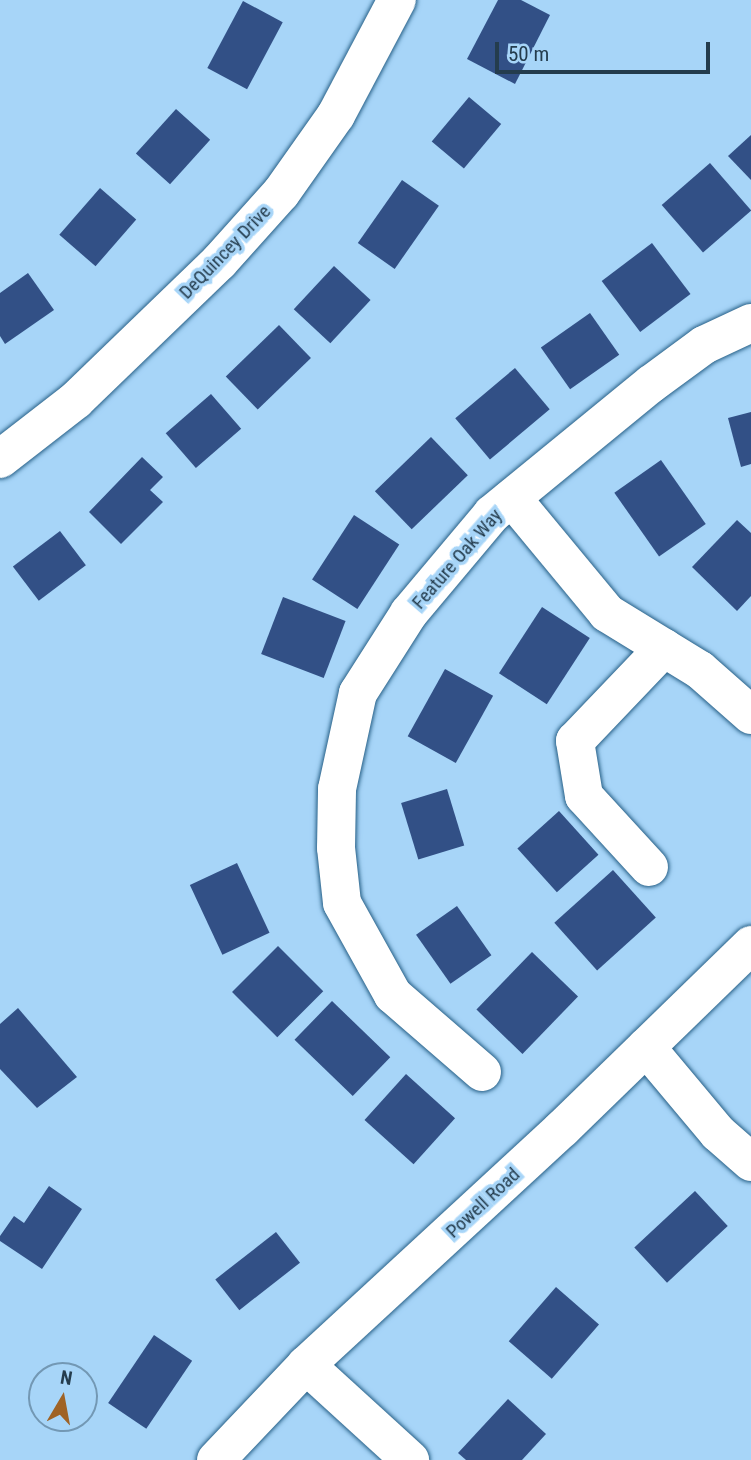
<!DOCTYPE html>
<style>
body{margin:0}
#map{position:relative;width:751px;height:1460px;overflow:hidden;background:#a7d5f8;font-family:"Roboto Condensed",sans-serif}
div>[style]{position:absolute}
.building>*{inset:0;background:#325086;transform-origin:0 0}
.roads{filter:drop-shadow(0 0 2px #276087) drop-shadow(0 0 2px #276087)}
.minor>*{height:38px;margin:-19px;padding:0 19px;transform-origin:19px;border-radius:19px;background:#fff}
span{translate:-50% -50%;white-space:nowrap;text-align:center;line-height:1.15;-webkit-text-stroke:7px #a7d5f8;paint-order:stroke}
.street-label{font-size:19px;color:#243c4d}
.north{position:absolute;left:28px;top:1362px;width:70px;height:70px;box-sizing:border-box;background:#a7d5f8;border:2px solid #7398b4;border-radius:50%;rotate:10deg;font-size:19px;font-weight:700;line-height:28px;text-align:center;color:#243c4d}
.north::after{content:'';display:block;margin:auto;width:24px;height:32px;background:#9f6326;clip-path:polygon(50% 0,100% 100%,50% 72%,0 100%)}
.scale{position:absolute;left:495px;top:42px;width:215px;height:32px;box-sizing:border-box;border:4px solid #243c4d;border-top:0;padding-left:9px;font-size:21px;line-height:24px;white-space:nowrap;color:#243c4d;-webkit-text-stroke:5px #a7d5f8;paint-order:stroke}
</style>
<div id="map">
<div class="building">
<div style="clip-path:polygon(498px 0,521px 0,550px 15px,515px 84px,467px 59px)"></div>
<div style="left:243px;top:1px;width:45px;height:76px;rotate:28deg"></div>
<div style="left:469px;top:97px;width:42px;height:58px;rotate:40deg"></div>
<div style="left:176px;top:109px;width:46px;height:60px;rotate:42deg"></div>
<div style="clip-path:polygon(751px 135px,751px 180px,728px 156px)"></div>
<div style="left:710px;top:163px;width:63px;height:64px;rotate:49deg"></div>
<div style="left:402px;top:180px;width:45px;height:77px;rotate:35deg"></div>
<div style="left:100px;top:188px;width:48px;height:62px;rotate:41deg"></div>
<div style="left:652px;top:243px;width:64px;height:63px;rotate:53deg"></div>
<div style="left:334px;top:266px;width:50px;height:59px;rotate:43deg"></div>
<div style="clip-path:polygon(28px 273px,54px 310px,5px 344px,0 336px,0 293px)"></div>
<div style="left:590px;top:313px;width:51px;height:60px;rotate:55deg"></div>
<div style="left:279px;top:325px;width:46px;height:74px;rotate:46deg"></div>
<div style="left:515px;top:368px;width:54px;height:78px;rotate:50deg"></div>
<div style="left:211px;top:394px;width:46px;height:60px;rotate:49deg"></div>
<div style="clip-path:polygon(751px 412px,751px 464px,741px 467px,728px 418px)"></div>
<div style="left:431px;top:437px;width:53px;height:78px;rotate:46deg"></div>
<div style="clip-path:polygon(142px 457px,163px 477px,150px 490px,163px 502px,121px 544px,89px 512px)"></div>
<div style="left:661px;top:460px;width:78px;height:57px;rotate:55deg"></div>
<div style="left:354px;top:515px;width:54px;height:77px;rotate:33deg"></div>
<div style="clip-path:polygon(737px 520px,751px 533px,751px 596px,737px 611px,692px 567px)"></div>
<div style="left:60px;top:531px;width:43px;height:59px;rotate:53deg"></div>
<div style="left:283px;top:597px;width:67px;height:61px;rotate:21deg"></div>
<div style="left:542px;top:607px;width:57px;height:79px;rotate:33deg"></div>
<div style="left:445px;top:669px;width:55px;height:77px;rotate:29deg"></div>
<div style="left:447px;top:789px;width:59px;height:48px;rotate:73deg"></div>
<div style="left:559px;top:811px;width:59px;height:56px;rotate:48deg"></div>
<div style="left:237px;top:863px;width:77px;height:52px;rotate:65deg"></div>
<div style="left:613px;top:870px;width:64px;height:79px;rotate:48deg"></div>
<div style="left:457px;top:906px;width:60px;height:50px;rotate:55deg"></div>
<div style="left:278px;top:946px;width:64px;height:65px;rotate:45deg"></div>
<div style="left:532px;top:952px;width:64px;height:80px;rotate:44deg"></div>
<div style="left:332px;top:1001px;width:81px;height:54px;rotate:44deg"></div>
<div style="clip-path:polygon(18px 1008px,77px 1077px,37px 1108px,0 1069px,0 1024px)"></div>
<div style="left:406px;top:1074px;width:66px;height:62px;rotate:42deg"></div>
<div style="clip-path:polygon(49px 1186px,82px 1209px,42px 1269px,0 1241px,0 1236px,14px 1216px,24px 1223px)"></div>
<div style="left:695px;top:1191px;width:48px;height:83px;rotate:47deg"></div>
<div style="left:276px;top:1232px;width:39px;height:77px;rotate:52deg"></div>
<div style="left:556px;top:1287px;width:57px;height:72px;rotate:41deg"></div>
<div style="left:154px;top:1335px;width:46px;height:82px;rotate:34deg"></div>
<div style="clip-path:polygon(508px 1399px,546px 1434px,522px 1460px,466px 1460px,458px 1453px)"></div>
</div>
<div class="roads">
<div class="minor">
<div style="left:0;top:459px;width:96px;rotate:-37.8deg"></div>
<div style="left:76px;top:400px;width:199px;rotate:-44deg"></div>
<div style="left:219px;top:262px;width:93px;rotate:-48.1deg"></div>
<div style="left:281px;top:193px;width:95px;rotate:-54.8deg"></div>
<div style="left:336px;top:115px;width:130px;rotate:-62.1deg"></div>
<div style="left:512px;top:498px;width:149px;rotate:50.4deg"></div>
<div style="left:607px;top:613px;width:109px;rotate:31.5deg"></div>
<div style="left:700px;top:670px;width:68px;rotate:41.4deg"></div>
<div style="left:649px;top:867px;width:96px;rotate:-132.5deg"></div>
<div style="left:584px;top:796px;width:56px;rotate:-99.3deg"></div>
<div style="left:575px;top:741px;width:129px;rotate:-46.3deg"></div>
<div style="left:646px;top:1047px;width:112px;rotate:50.1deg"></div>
<div style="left:718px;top:1133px;width:44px;rotate:41.3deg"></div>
<div style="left:482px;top:1072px;width:118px;rotate:-139.1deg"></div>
<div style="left:393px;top:995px;width:105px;rotate:-119deg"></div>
<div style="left:342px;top:903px;width:55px;rotate:-96.2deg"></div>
<div style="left:336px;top:848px;width:59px;rotate:-89deg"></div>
<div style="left:337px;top:789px;width:98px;rotate:-77.7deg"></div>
<div style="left:358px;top:693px;width:95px;rotate:-57.5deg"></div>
<div style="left:409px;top:613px;width:129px;rotate:-50deg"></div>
<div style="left:492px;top:514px;width:205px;rotate:-39.3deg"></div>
<div style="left:651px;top:384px;width:66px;rotate:-36.3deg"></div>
<div style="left:704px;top:345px;width:52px;rotate:-25.1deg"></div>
<div style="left:306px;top:1365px;width:141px;rotate:42.4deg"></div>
<div style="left:216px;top:1460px;width:131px;rotate:-46.5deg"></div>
<div style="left:306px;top:1365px;width:348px;rotate:-42.7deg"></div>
<div style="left:562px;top:1129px;width:264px;rotate:-44.2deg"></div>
</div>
</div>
<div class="street-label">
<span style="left:225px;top:252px;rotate:-46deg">DeQuincey Drive</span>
<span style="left:457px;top:559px;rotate:-49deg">Feature Oak Way</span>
<span style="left:483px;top:1203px;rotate:-43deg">Powell Road</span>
</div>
<div class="north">N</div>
<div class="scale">50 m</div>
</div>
